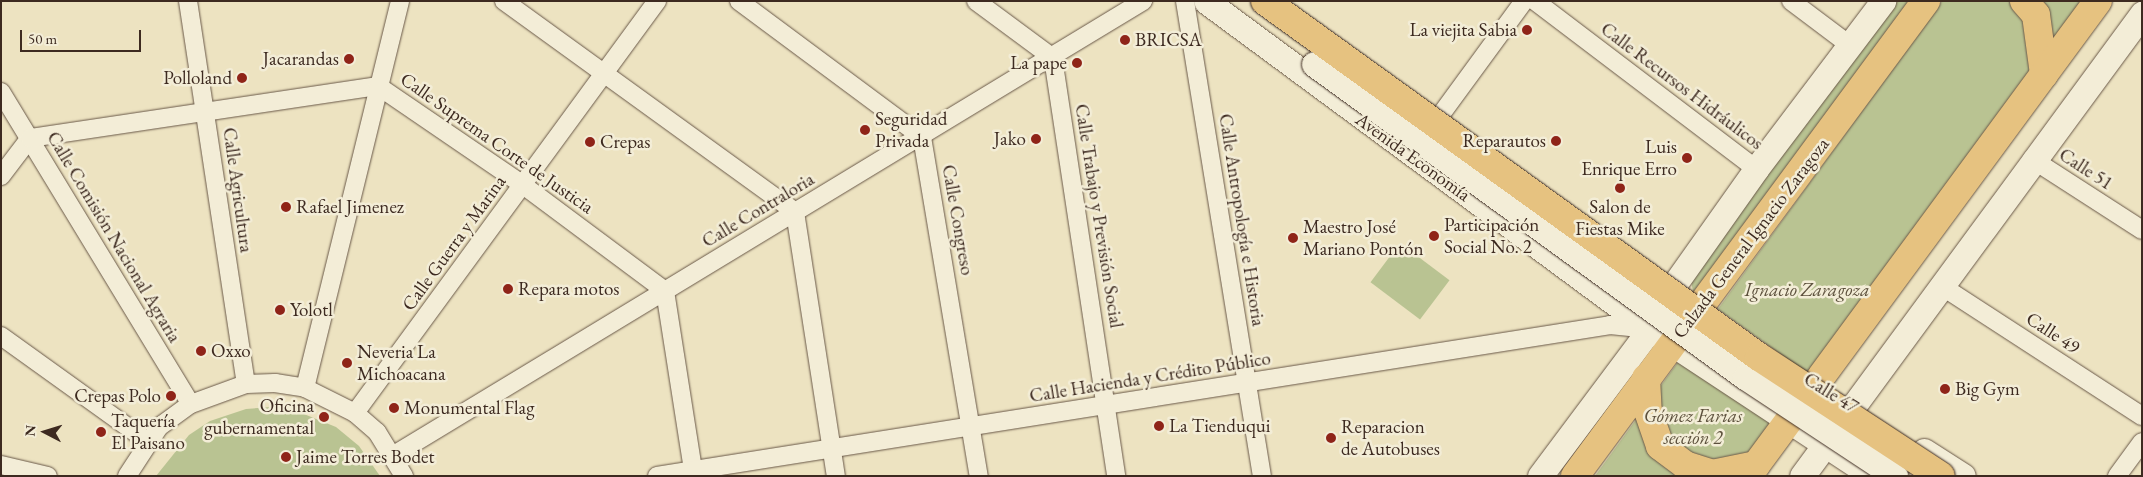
<!DOCTYPE html>
<meta charset="utf-8">
<style>
body{margin:0}
#map{position:relative;width:2143px;height:477px;overflow:hidden;background:#ede3c1;font-family:"EB Garamond",serif}
div>[style]{position:absolute}
.green>*{inset:0;background:#b9c392;transform-origin:0 0}
.roads{filter:drop-shadow(0 0 1px #695848) drop-shadow(0 0 1px #695848)}
.minor>*{height:18px;margin:-9px;padding:0 9px;transform-origin:9px;border-radius:9px;background:#f3edd7}
.secondary>*{height:25px;margin:-12.5px;padding:0 12.5px;transform-origin:12.5px;border-radius:12.5px;background:#f3edd7}
.primary>*{height:28px;margin:-14px;padding:0 14px;transform-origin:14px;border-radius:14px;background:#e6c280}
.bridges{filter:drop-shadow(0 0 1px #3d2a20) drop-shadow(0 0 1px #3d2a20)}
.secondary-bridge>*{height:25px;margin:-12.5px;padding:0 12.5px;transform-origin:12.5px;border-radius:12.5px;background:#f3edd7}
.primary-bridge>*{height:28px;margin:-14px;padding:0 14px;transform-origin:14px;border-radius:14px;background:#e6c280}
.dots>*{width:14px;height:14px;translate:-50% -50%;box-sizing:border-box;border:2px solid #f3edd7;border-radius:50%}
span{translate:-50% -50%;white-space:nowrap;text-align:center;line-height:1.15;-webkit-text-stroke:5px #f3edd7;paint-order:stroke}
.poi-label{font-size:19px;color:#3d2a20}
.right{translate:-100% -50%;text-align:right}
.left{translate:0 -50%;text-align:left}
.street-label{font-size:19px;color:#3d2a20}
.park-label{font-size:19px;color:#5c503c;font-style:italic}
.frame{position:absolute;inset:0;border:2px solid #3d2a20;pointer-events:none}
.north{position:absolute;left:20px;top:407px;width:50px;height:50px;-webkit-text-stroke:4px #f3edd7;paint-order:stroke;rotate:275deg;font-size:14px;font-weight:700;line-height:20px;text-align:center;color:#3d2a20}
.north::after{content:'';display:block;margin:auto;width:18px;height:22px;background:#3d2a20;clip-path:polygon(50% 0,100% 100%,50% 72%,0 100%)}
.scale{position:absolute;left:20px;top:30px;width:121px;height:22px;box-sizing:border-box;border:2px solid #3d2a20;border-top:0;padding-left:6px;font-size:15px;line-height:18px;white-space:nowrap;color:#3d2a20;-webkit-text-stroke:4px #f3edd7;paint-order:stroke}
</style>
<div id="map">
<div class="green">
<div style="clip-path:polygon(1893px 1px,1913px 1px,1697px 293px,1693px 291px,1691px 281px)"></div>
<div style="clip-path:polygon(1942px 1px,2088px 1px,1817px 380px,1718px 309px)"></div>
<div style="left:1400px;top:243px;width:62px;height:49px;rotate:37deg"></div>
<div style="clip-path:polygon(1681px 358px,1772px 424px,1734px 476px,1595px 476px)"></div>
<div style="clip-path:polygon(271px 407px,294px 410px,336px 427px,359px 446px,380px 476px,156px 476px,189px 435px,210px 421px,246px 409px)"></div>
</div>
<div class="roads">
<div class="minor">
<div style="left:188px;top:1px;width:387px;rotate:81.4deg"></div>
<div style="left:504px;top:1px;width:359px;rotate:35.9deg"></div>
<div style="left:795px;top:212px;width:267px;rotate:81.2deg"></div>
<div style="left:739px;top:1px;width:228px;rotate:36.6deg"></div>
<div style="left:922px;top:137px;width:344px;rotate:80.5deg"></div>
<div style="left:976px;top:1px;width:96px;rotate:36.5deg"></div>
<div style="left:1053px;top:58px;width:423px;rotate:81.4deg"></div>
<div style="left:1185px;top:1px;width:481px;rotate:80.8deg"></div>
<div style="left:1535px;top:1px;width:278px;rotate:37.2deg"></div>
<div style="left:1791px;top:1px;width:75px;rotate:36.9deg"></div>
<div style="left:1px;top:92px;width:365px;rotate:58.7deg"></div>
<div style="left:1442px;top:113px;width:139px;rotate:-53.8deg"></div>
<div style="left:2032px;top:159px;width:131px;rotate:32.8deg"></div>
<div style="left:1px;top:176px;width:48px;rotate:-52.7deg"></div>
<div style="left:30px;top:138px;width:352px;rotate:-8.5deg"></div>
<div style="left:378px;top:86px;width:176px;rotate:34.3deg"></div>
<div style="left:523px;top:185px;width:177px;rotate:36.7deg"></div>
<div style="left:665px;top:291px;width:187px;rotate:81.1deg"></div>
<div style="left:1940px;top:285px;width:241px;rotate:33deg"></div>
<div style="left:1px;top:336px;width:180px;rotate:35.7deg"></div>
<div style="left:305px;top:388px;width:398px;rotate:-76.2deg"></div>
<div style="left:355px;top:413px;width:511px;rotate:-53.76deg"></div>
<div style="left:394px;top:455px;width:876px;rotate:-31.22deg"></div>
<div style="left:1px;top:465px;width:48px;rotate:13.2deg"></div>
<div style="left:127px;top:476px;width:59px;rotate:-56.9deg"></div>
<div style="left:159px;top:427px;width:39px;rotate:-36deg"></div>
<div style="left:191px;top:404px;width:59px;rotate:-20deg"></div>
<div style="left:246px;top:384px;width:29px;rotate:-2deg"></div>
<div style="left:275px;top:383px;width:30px;rotate:9deg"></div>
<div style="left:305px;top:388px;width:56px;rotate:26.6deg"></div>
<div style="left:355px;top:413px;width:29px;rotate:41deg"></div>
<div style="left:377px;top:432px;width:52px;rotate:58.5deg"></div>
<div style="left:657px;top:476px;width:965px;rotate:-9deg"></div>
<div style="left:1610px;top:325px;width:40px;rotate:5.7deg"></div>
<div style="left:2117px;top:476px;width:42px;rotate:-53.7deg"></div>
</div>
<div class="secondary">
<div style="left:1206px;top:1px;width:552px;rotate:36.45deg"></div>
<div style="left:1650px;top:329px;width:267px;rotate:33.4deg"></div>
<div style="left:1924px;top:451px;width:46px;rotate:32.7deg"></div>
<div style="left:1540px;top:476px;width:184px;rotate:-53.2deg"></div>
<div style="left:1650px;top:329px;width:50px;rotate:-61.4deg"></div>
<div style="left:1674px;top:285px;width:142px;rotate:-54.7deg"></div>
<div style="left:1756px;top:169px;width:211px;rotate:-52.9deg"></div>
<div style="left:1802px;top:476px;width:574px;rotate:-53.65deg"></div>
</div>
<div class="primary">
<div style="left:2024px;top:1px;width:18px;rotate:49deg"></div>
<div style="left:2036px;top:15px;width:60px;rotate:82.3deg"></div>
<div style="left:1646px;top:378px;width:33px;rotate:87deg"></div>
<div style="left:1648px;top:411px;width:37px;rotate:71deg"></div>
<div style="left:1660px;top:446px;width:31px;rotate:37deg"></div>
<div style="left:1685px;top:465px;width:28px;rotate:18deg"></div>
<div style="left:1712px;top:474px;width:45px;rotate:-11.6deg"></div>
<div style="left:1575px;top:476px;width:591px;rotate:-53.54deg"></div>
<div style="left:1748px;top:476px;width:590px;rotate:-53.62deg"></div>
</div>
</div>
<div class="bridges">
<div class="secondary-bridge">
<div style="left:1314px;top:64px;width:533px;rotate:35.99deg"></div>
<div style="left:1745px;top:377px;width:180px;rotate:33.4deg"></div>
</div>
<div class="primary-bridge">
<div style="left:1265px;top:1px;width:609px;rotate:35.78deg"></div>
<div style="left:1759px;top:357px;width:217px;rotate:33.2deg"></div>
</div>
</div>
<div class="dots">
<div style="left:1527px;top:30px;background:#8f2418"></div>
<div style="left:1125px;top:40px;background:#8f2418"></div>
<div style="left:349px;top:59px;background:#8f2418"></div>
<div style="left:1077px;top:63px;background:#8f2418"></div>
<div style="left:242px;top:78px;background:#8f2418"></div>
<div style="left:865px;top:130px;background:#8f2418"></div>
<div style="left:1036px;top:139px;background:#8f2418"></div>
<div style="left:1556px;top:141px;background:#8f2418"></div>
<div style="left:590px;top:142px;background:#8f2418"></div>
<div style="left:1687px;top:158px;background:#8f2418"></div>
<div style="left:1620px;top:188px;background:#8f2418"></div>
<div style="left:286px;top:207px;background:#8f2418"></div>
<div style="left:1434px;top:236px;background:#8f2418"></div>
<div style="left:1293px;top:238px;background:#8f2418"></div>
<div style="left:508px;top:289px;background:#8f2418"></div>
<div style="left:280px;top:310px;background:#8f2418"></div>
<div style="left:201px;top:351px;background:#8f2418"></div>
<div style="left:347px;top:363px;background:#8f2418"></div>
<div style="left:1945px;top:389px;background:#8f2418"></div>
<div style="left:171px;top:396px;background:#8f2418"></div>
<div style="left:394px;top:408px;background:#8f2418"></div>
<div style="left:324px;top:417px;background:#8f2418"></div>
<div style="left:1159px;top:426px;background:#8f2418"></div>
<div style="left:101px;top:432px;background:#8f2418"></div>
<div style="left:1331px;top:438px;background:#8f2418"></div>
<div style="left:286px;top:457px;background:#8f2418"></div>
</div>
<div class="poi-label">
<span class="right" style="left:1517px;top:30px">La viejita Sabia</span>
<span class="left" style="left:1135px;top:40px">BRICSA</span>
<span class="right" style="left:339px;top:59px">Jacarandas</span>
<span class="right" style="left:1067px;top:63px">La pape</span>
<span class="right" style="left:232px;top:78px">Polloland</span>
<span class="left" style="left:875px;top:130px">Seguridad<br>Privada</span>
<span class="right" style="left:1026px;top:139px">Jako</span>
<span class="right" style="left:1546px;top:141px">Reparautos</span>
<span class="left" style="left:600px;top:142px">Crepas</span>
<span class="right" style="left:1677px;top:158px">Luis<br>Enrique Erro</span>
<span class="left" style="left:296px;top:207px">Rafael Jimenez</span>
<span style="left:1620px;top:218px">Salon de<br>Fiestas Mike</span>
<span class="left" style="left:1444px;top:236px">Participación<br>Social No. 2</span>
<span class="left" style="left:1303px;top:238px">Maestro José<br>Mariano Pontón</span>
<span class="left" style="left:518px;top:289px">Repara motos</span>
<span class="left" style="left:290px;top:310px">Yolotl</span>
<span class="left" style="left:211px;top:351px">Oxxo</span>
<span class="left" style="left:357px;top:363px">Neveria La<br>Michoacana</span>
<span class="left" style="left:1955px;top:389px">Big Gym</span>
<span class="right" style="left:161px;top:396px">Crepas Polo</span>
<span class="right" style="left:314px;top:417px">Oficina<br>gubernamental</span>
<span class="left" style="left:404px;top:408px">Monumental Flag</span>
<span class="left" style="left:111px;top:432px">Taquería<br>El Paisano</span>
<span class="left" style="left:1169px;top:426px">La Tienduqui</span>
<span class="left" style="left:1341px;top:438px">Reparacion<br>de Autobuses</span>
<span class="left" style="left:296px;top:457px">Jaime Torres Bodet</span>
</div>
<div class="street-label">
<span style="left:1682px;top:86px;rotate:37deg">Calle Recursos Hidráulicos</span>
<span style="left:497px;top:143px;rotate:35deg">Calle Suprema Corte de Justicia</span>
<span style="left:1413px;top:157px;rotate:36deg">Avenida Economía</span>
<span style="left:2086px;top:169px;rotate:33deg">Calle 51</span>
<span style="left:238px;top:190px;rotate:82deg">Calle Agricultura</span>
<span style="left:758px;top:210px;rotate:-31deg">Calle Contraloria</span>
<span style="left:1099px;top:216px;rotate:81deg">Calle Trabajo y Previsión Social</span>
<span style="left:958px;top:220px;rotate:80deg">Calle Congreso</span>
<span style="left:1242px;top:220px;rotate:81deg">Calle Antropología e Historia</span>
<span style="left:114px;top:237px;rotate:59deg">Calle Comisión Nacional Agraria</span>
<span style="left:1751px;top:238px;rotate:-53deg">Calzada General Ignacio Zaragoza</span>
<span style="left:454px;top:243px;rotate:-54deg">Calle Guerra y Marina</span>
<span style="left:2053px;top:333px;rotate:33deg">Calle 49</span>
<span style="left:1150px;top:377px;rotate:-9deg">Calle Hacienda y Crédito Público</span>
<span style="left:1831px;top:393px;rotate:32deg">Calle 47</span>
</div>
<div class="park-label">
<span style="left:1807px;top:290px">Ignacio Zaragoza</span>
<span style="left:1693px;top:427px">Gómez Farias<br>sección 2</span>
</div>
<div class="frame"></div>
<div class="north">N</div>
<div class="scale">50 m</div>
</div>
